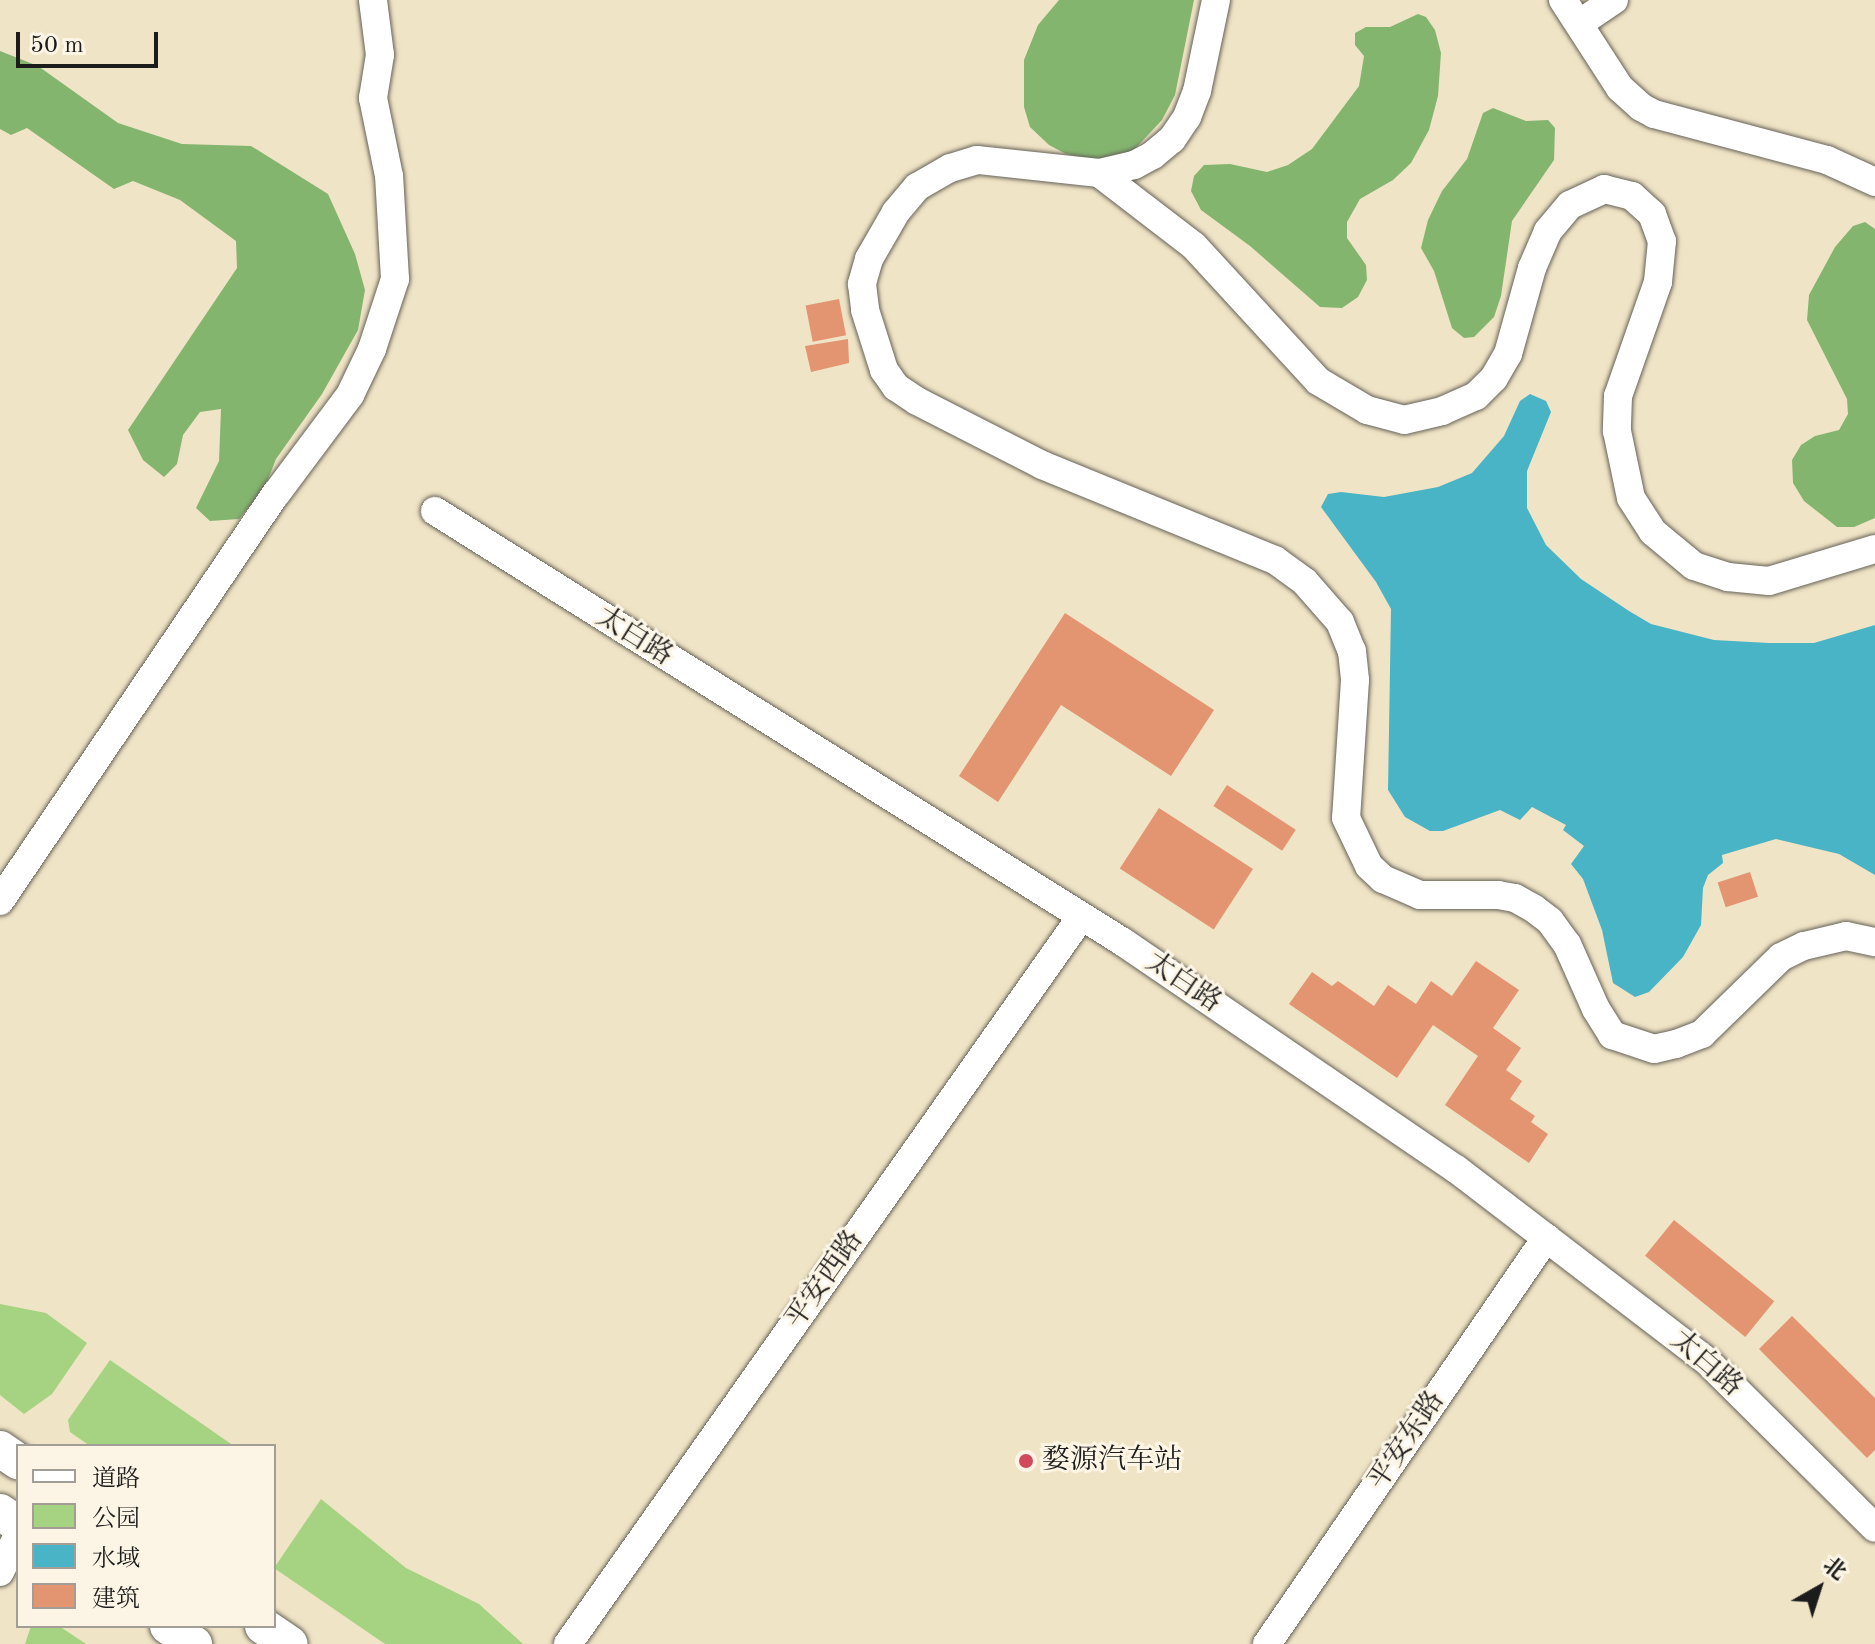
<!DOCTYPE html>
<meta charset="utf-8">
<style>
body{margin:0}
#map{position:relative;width:1875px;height:1644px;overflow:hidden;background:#f0e4c6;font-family:"Old Standard TT","Noto Serif SC",serif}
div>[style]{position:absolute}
.green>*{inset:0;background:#a5d381}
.forest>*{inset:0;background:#84b56f}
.water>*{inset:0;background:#49b4c6}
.building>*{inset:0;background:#e39471;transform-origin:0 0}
.roads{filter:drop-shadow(0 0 2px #666258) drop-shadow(0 0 2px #666258)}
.minor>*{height:28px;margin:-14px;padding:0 14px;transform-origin:14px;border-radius:14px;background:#fff}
.major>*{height:36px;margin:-18px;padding:0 18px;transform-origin:18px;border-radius:18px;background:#fff}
.dots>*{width:22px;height:22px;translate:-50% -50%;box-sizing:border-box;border:4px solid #fcf5e5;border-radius:50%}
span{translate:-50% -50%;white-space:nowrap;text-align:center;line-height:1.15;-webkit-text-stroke:6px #fcf5e5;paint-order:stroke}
.street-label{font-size:28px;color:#1c1c1c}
.poi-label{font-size:28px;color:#1c1c1c}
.left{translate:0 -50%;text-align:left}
.legend{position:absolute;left:16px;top:1444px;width:260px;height:184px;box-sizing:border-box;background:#fcf5e5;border:2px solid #a29e95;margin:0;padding:10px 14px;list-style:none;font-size:24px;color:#1c1c1c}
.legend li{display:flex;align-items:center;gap:16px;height:40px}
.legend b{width:40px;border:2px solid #a29e95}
.north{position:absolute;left:1779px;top:1548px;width:80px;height:80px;-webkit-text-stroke:6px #fcf5e5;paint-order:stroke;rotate:39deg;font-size:22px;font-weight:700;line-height:32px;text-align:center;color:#1c1c1c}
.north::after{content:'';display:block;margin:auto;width:28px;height:36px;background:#1c1c1c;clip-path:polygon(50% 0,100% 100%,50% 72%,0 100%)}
.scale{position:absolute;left:16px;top:32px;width:142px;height:36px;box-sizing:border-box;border:4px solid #1c1c1c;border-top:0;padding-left:10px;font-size:24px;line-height:28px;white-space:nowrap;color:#1c1c1c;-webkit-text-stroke:6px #fcf5e5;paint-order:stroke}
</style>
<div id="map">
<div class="green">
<div style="clip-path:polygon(0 1304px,46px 1313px,87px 1343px,52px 1394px,24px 1414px,0 1395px)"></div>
<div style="clip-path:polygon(110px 1360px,234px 1446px,90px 1446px,70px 1432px,68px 1420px)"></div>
<div style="clip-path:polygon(321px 1499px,406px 1568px,479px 1604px,523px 1644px,385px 1644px,274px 1568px)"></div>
<div style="clip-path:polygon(31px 1626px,59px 1626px,86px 1644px,25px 1644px)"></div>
</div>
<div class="forest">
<div style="clip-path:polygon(1059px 0,1194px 0,1175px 95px,1162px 120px,1131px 153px,1101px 162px,1066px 154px,1049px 145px,1030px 127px,1024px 107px,1024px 60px,1038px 25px)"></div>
<div style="clip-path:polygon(1418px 14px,1426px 17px,1435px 30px,1441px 53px,1438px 96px,1429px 130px,1411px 163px,1393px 180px,1360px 199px,1347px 222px,1347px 238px,1366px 265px,1367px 280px,1358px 297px,1342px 308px,1320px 307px,1250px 246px,1201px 210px,1191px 191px,1194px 176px,1204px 165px,1230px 164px,1267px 172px,1288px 165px,1312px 149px,1359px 86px,1364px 56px,1355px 45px,1355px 33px,1366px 27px,1390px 27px)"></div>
<div style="clip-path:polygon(0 51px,38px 66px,118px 123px,182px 144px,251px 146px,328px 194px,355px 254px,365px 290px,358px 330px,322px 394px,276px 459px,265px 487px,239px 519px,210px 521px,196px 508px,219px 461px,221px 409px,200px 412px,183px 435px,177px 464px,164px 477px,143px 460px,128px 430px,237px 268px,236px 241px,180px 200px,133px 181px,114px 189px,27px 128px,11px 135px,0 129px)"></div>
<div style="clip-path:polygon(1493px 108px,1526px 121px,1548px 120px,1555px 128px,1554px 160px,1512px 221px,1501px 296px,1494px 317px,1474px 337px,1464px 338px,1452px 328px,1434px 271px,1421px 248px,1428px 220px,1442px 191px,1467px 159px,1483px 113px)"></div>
<div style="clip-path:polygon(1865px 222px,1875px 229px,1875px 518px,1854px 527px,1837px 527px,1804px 501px,1793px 483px,1792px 460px,1801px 445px,1815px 436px,1839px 430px,1848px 414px,1847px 399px,1807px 320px,1809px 295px,1835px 247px,1853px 226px)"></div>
</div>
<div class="water">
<div style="clip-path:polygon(1530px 394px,1546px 401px,1551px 412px,1527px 471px,1527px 508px,1546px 545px,1581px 579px,1629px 611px,1651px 624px,1714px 640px,1769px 643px,1814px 643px,1875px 625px,1875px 875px,1839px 854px,1776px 839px,1722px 855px,1723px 863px,1708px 875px,1703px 888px,1701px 925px,1683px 957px,1649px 992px,1635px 997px,1613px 983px,1602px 930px,1583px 879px,1571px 864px,1584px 846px,1563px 830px,1566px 825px,1532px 807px,1520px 820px,1500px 810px,1443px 831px,1430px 831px,1405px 817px,1388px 790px,1391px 609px,1376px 582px,1321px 507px,1328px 494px,1341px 492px,1384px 497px,1438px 487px,1472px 473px,1504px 436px,1520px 401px)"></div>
</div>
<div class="building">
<div style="left:839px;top:299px;width:37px;height:34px;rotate:79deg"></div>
<div style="clip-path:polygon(848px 339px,849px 363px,811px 372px,805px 346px)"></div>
<div style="clip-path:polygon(1065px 613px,1214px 710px,1171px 776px,1061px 705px,998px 802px,959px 776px)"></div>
<div style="left:1227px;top:785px;width:82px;height:25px;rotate:33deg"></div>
<div style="left:1159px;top:808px;width:112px;height:72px;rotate:33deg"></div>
<div style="left:1750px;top:872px;width:26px;height:34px;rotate:72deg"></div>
<div style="clip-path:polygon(1476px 961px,1519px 990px,1493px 1028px,1521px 1048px,1506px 1070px,1522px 1081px,1510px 1099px,1535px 1116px,1531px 1122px,1548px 1134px,1529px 1163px,1445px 1105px,1478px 1056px,1433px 1025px,1397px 1078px,1289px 1004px,1312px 972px,1332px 986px,1338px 981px,1374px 1006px,1388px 985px,1416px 1004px,1431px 981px,1452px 996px)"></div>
<div style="left:1674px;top:1220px;width:129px;height:46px;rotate:39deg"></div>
<div style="clip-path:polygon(1792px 1316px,1875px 1398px,1875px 1450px,1867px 1458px,1759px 1349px)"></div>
</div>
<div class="roads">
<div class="minor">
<div style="left:1216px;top:0;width:93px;rotate:101.8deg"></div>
<div style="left:1197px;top:91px;width:28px;rotate:111deg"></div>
<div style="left:1187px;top:117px;width:27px;rotate:124deg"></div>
<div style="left:1172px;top:139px;width:25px;rotate:140deg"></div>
<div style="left:1153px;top:155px;width:21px;rotate:152deg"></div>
<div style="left:1134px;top:165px;width:36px;rotate:167deg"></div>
<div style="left:1099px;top:173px;width:123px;rotate:-173.9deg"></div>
<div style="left:977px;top:160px;width:28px;rotate:163deg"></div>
<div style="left:950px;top:168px;width:38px;rotate:150deg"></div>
<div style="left:917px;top:187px;width:33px;rotate:130deg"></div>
<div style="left:896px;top:212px;width:54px;rotate:119.9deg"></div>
<div style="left:869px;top:259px;width:26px;rotate:106deg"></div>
<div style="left:862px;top:284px;width:26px;rotate:83deg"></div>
<div style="left:865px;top:310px;width:63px;rotate:72.4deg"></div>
<div style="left:884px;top:370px;width:21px;rotate:55deg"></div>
<div style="left:896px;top:387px;width:25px;rotate:34deg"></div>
<div style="left:917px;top:401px;width:140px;rotate:27.1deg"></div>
<div style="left:1042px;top:465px;width:252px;rotate:22.2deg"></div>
<div style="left:1275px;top:560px;width:37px;rotate:36deg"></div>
<div style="left:1305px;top:582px;width:53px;rotate:48.8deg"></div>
<div style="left:1340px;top:622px;width:31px;rotate:68deg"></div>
<div style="left:1352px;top:651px;width:29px;rotate:84deg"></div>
<div style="left:1355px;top:680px;width:138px;rotate:93.7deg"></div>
<div style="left:1346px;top:818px;width:53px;rotate:64.4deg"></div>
<div style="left:1369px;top:866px;width:19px;rotate:43deg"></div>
<div style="left:1383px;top:879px;width:40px;rotate:23.4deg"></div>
<div style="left:1420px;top:895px;width:78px"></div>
<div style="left:1498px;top:895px;width:17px;rotate:10deg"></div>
<div style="left:1515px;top:898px;width:21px;rotate:29deg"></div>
<div style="left:1533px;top:908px;width:21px;rotate:37deg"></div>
<div style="left:1550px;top:921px;width:29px;rotate:54deg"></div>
<div style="left:1567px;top:944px;width:71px;rotate:66deg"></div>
<div style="left:1596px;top:1009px;width:31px;rotate:58deg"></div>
<div style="left:1612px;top:1035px;width:44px;rotate:18.4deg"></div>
<div style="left:1654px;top:1049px;width:23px;rotate:-13deg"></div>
<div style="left:1676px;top:1044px;width:28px;rotate:-21deg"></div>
<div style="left:1702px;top:1034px;width:110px;rotate:-44.3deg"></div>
<div style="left:1781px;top:957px;width:25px;rotate:-26deg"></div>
<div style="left:1804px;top:946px;width:43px;rotate:-13.4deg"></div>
<div style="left:1846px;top:936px;width:30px;rotate:12deg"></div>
<div style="left:1563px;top:0;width:105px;rotate:57.1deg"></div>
<div style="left:1620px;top:88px;width:28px;rotate:42deg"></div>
<div style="left:1641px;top:107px;width:15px;rotate:28deg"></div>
<div style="left:1654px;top:114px;width:179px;rotate:14.9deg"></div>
<div style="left:1827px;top:160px;width:53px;rotate:24.6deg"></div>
<div style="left:1580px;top:23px;width:41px;rotate:-34.1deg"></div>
<div style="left:1099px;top:173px;width:120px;rotate:37.5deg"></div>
<div style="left:1194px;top:246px;width:183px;rotate:47.4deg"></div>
<div style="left:1318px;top:381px;width:57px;rotate:30.6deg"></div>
<div style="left:1367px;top:410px;width:38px;rotate:15deg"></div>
<div style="left:1404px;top:420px;width:39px;rotate:-13deg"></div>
<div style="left:1442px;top:411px;width:37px;rotate:-24deg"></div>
<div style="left:1476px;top:396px;width:25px;rotate:-45deg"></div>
<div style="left:1494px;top:378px;width:28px;rotate:-60deg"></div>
<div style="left:1508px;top:354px;width:89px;rotate:-74.4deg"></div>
<div style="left:1532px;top:268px;width:40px;rotate:-66.6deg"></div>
<div style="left:1548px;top:231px;width:34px;rotate:-50deg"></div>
<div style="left:1570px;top:205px;width:38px;rotate:-25deg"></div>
<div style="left:1604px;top:189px;width:29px;rotate:14deg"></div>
<div style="left:1632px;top:196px;width:27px;rotate:42deg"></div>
<div style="left:1652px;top:214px;width:29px;rotate:70deg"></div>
<div style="left:1662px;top:241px;width:41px;rotate:95.6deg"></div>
<div style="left:1658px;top:282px;width:121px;rotate:109.3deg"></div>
<div style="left:1618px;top:396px;width:35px;rotate:92deg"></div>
<div style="left:1617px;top:431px;width:68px;rotate:78.2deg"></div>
<div style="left:1631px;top:498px;width:40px;rotate:57.1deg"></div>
<div style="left:1653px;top:532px;width:53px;rotate:39.7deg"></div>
<div style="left:1694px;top:566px;width:36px;rotate:18deg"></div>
<div style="left:1728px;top:577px;width:41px;rotate:5.6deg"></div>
<div style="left:1769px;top:581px;width:111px;rotate:-16.8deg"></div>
<div style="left:435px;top:511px;width:812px;rotate:32.07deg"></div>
<div style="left:1123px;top:942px;width:403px;rotate:34.3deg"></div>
<div style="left:1456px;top:1169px;width:317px;rotate:37.4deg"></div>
<div style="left:1708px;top:1362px;width:235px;rotate:44.8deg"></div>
<div style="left:0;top:901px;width:492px;rotate:-55.9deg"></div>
<div style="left:276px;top:494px;width:124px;rotate:-53.2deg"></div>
<div style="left:350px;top:395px;width:51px;rotate:-64.4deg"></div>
<div style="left:372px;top:349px;width:74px;rotate:-71.8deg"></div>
<div style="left:395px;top:279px;width:103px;rotate:-93.3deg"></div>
<div style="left:389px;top:176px;width:80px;rotate:-101.6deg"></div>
<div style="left:373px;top:98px;width:44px;rotate:-80.8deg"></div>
<div style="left:380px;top:55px;width:55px;rotate:-97.3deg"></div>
<div style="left:0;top:1572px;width:41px;rotate:-64.1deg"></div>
<div style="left:568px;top:1644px;width:890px;rotate:-54.79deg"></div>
<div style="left:1267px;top:1644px;width:493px;rotate:-55.5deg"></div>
</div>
<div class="major">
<div style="left:0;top:1449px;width:22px;rotate:34deg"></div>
<div style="left:0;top:1512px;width:22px;rotate:34deg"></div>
<div style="left:168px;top:1626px;width:32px;rotate:35deg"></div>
<div style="left:263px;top:1626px;width:32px;rotate:34deg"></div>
</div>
</div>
<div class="dots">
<div style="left:1026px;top:1461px;background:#d1495b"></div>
</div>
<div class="street-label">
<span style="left:634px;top:637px;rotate:32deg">太白路</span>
<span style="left:1183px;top:983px;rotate:34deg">太白路</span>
<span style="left:825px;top:1280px;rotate:-55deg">平安西路</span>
<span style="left:1706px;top:1364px;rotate:41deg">太白路</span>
<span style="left:1407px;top:1441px;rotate:-56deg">平安东路</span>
</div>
<div class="poi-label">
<span class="left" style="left:1042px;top:1461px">婺源汽车站</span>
</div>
<ul class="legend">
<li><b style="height:10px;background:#fff"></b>道路</li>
<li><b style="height:22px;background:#a5d381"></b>公园</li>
<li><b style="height:22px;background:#49b4c6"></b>水域</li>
<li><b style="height:22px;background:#e39471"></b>建筑</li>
</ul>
<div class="north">北</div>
<div class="scale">50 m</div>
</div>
